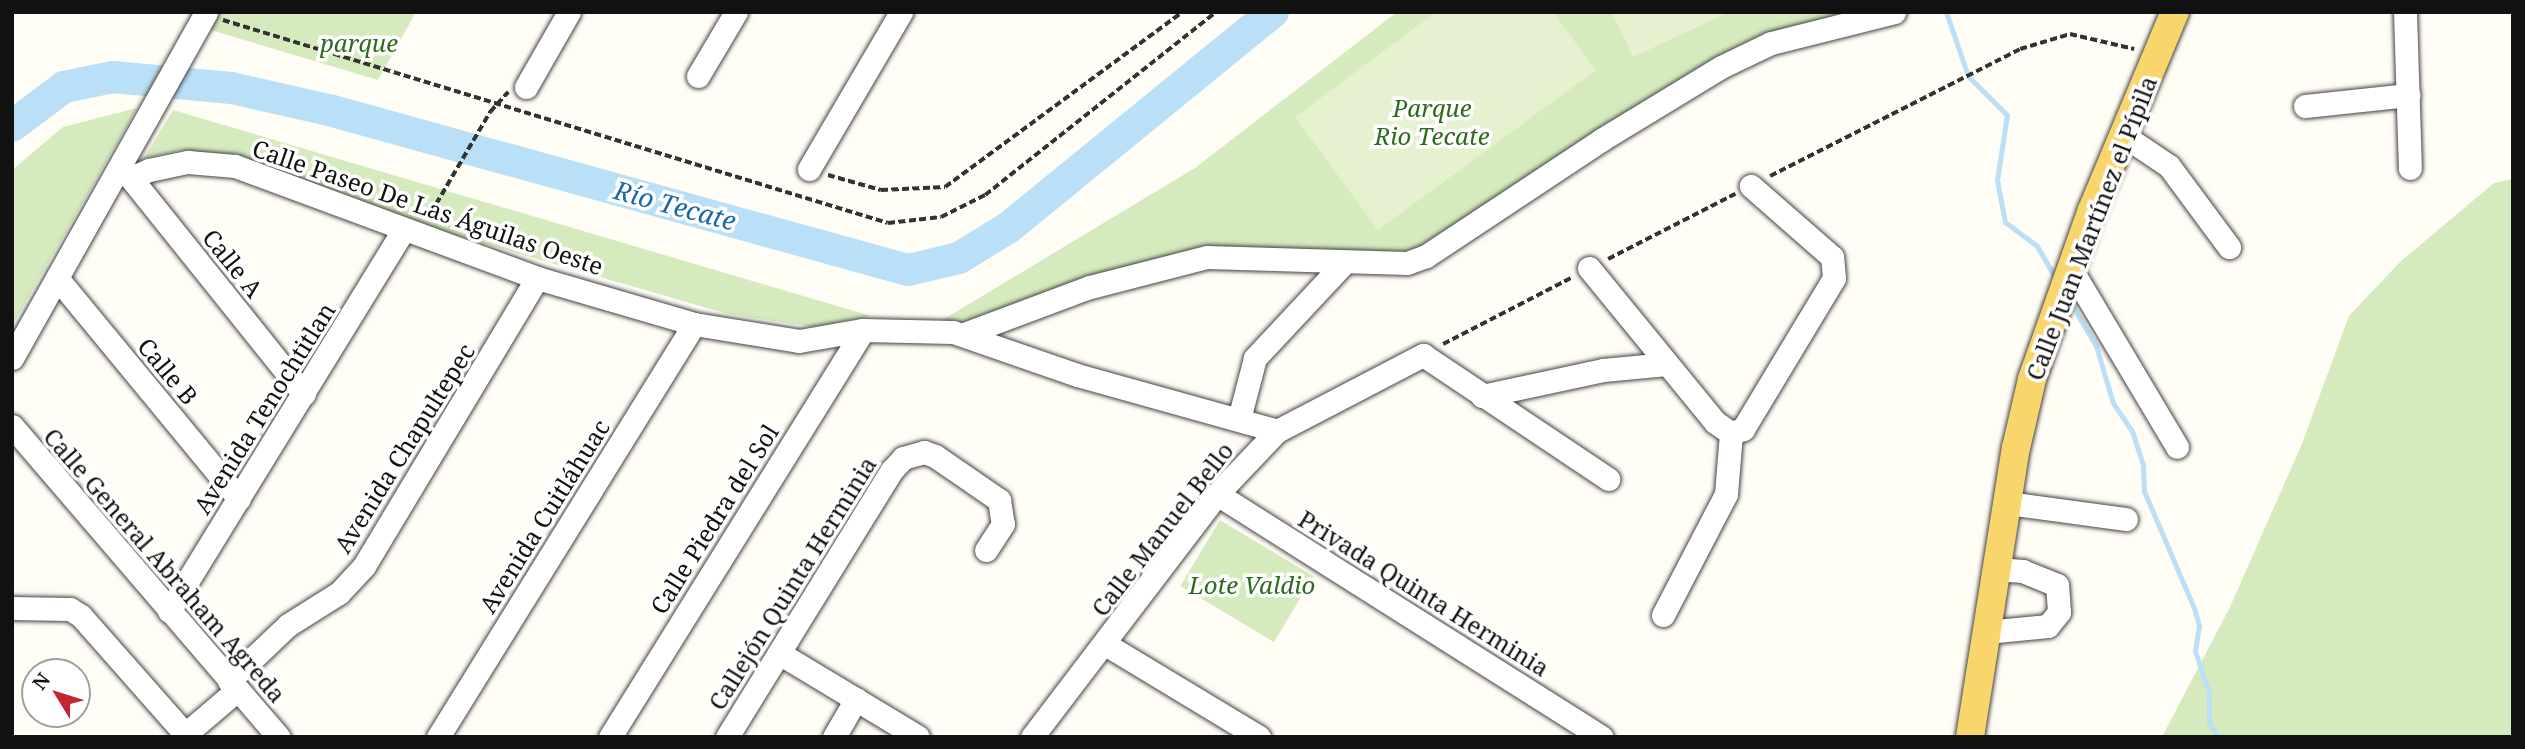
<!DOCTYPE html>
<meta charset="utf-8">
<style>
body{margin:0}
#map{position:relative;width:2525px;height:749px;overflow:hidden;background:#fffdf5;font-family:"Noto Serif",serif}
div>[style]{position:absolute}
.green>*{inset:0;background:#d5ebbd;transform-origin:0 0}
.pitch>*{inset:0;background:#e6f2cf}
.stream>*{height:5px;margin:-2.5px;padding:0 2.5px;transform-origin:2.5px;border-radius:2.5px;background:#b9e0f7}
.river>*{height:32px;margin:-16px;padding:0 16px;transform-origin:16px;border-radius:16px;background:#b9e0f7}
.path>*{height:3.5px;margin-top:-1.75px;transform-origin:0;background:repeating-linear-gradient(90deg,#333 0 7px,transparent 0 10.5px)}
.roads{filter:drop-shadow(0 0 2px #444) drop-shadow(0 0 2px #444)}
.minor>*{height:23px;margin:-11.5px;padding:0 11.5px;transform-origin:11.5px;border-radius:11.5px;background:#fff}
.major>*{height:28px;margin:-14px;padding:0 14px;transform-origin:14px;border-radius:14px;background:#f9d66b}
span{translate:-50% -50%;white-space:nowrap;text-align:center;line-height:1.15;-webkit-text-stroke:7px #fff;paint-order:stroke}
.park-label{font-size:24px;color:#2f6b1f;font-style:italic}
.street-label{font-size:24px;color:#111}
.water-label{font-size:26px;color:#1768a6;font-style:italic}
.frame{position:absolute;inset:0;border:14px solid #111;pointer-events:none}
.north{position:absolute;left:21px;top:658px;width:70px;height:70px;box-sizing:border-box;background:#fff;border:2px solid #a0a0a0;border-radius:50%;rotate:308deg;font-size:19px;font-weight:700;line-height:28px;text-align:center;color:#111}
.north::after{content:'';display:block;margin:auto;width:24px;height:32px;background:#c4262e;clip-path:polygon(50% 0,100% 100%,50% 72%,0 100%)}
</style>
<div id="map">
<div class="green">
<div style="clip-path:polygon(213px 12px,416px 12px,378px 80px,204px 28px)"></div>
<div style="clip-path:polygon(1397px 12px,1907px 12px,1718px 70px,1398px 263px,1249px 252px,996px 321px,929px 328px,1195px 168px)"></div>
<div style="clip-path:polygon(137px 108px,12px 326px,12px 170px,63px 127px)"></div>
<div style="clip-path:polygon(173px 110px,871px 316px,813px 327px,728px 314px,437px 230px,247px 159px,181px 150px,144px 158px)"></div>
<div style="clip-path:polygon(2513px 179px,2513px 737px,2162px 737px,2230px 607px,2301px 446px,2349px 316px,2401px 261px,2494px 183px)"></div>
<div style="left:1220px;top:520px;width:109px;height:77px;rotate:31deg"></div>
</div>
<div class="pitch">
<div style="clip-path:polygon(1436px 12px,1553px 12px,1596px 70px,1378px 230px,1295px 117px)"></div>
<div style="clip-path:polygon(1612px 12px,1729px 12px,1633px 57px)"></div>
</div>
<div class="stream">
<div style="left:1946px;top:12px;width:68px;rotate:71deg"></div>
<div style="left:1968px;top:76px;width:55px;rotate:45deg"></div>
<div style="left:2007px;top:115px;width:66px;rotate:98.7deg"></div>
<div style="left:1997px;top:180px;width:43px;rotate:79.2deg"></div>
<div style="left:2005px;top:222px;width:40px;rotate:37deg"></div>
<div style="left:2037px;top:246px;width:32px;rotate:60deg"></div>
<div style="left:2073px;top:307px;width:45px;rotate:59.5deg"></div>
<div style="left:2096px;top:346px;width:59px;rotate:73.4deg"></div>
<div style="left:2113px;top:403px;width:34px;rotate:56deg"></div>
<div style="left:2132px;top:431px;width:36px;rotate:72deg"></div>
<div style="left:2143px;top:465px;width:26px;rotate:88deg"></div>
<div style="left:2144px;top:491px;width:127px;rotate:66.9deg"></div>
<div style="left:2194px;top:608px;width:19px;rotate:74deg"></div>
<div style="left:2199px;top:626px;width:25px;rotate:99deg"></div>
<div style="left:2195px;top:651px;width:44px;rotate:71.6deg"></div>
<div style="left:2209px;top:693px;width:30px;rotate:90deg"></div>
<div style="left:2209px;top:723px;width:17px;rotate:57deg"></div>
</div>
<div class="river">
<div style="left:12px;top:126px;width:65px;rotate:-36.9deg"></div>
<div style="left:64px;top:87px;width:50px;rotate:-11.5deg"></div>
<div style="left:113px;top:77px;width:119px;rotate:5.3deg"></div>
<div style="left:231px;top:88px;width:100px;rotate:12.7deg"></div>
<div style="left:329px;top:110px;width:601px;rotate:15.45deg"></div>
<div style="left:908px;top:270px;width:52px;rotate:-13.2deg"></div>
<div style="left:959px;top:258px;width:57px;rotate:-31.5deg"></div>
<div style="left:1008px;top:228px;width:342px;rotate:-39.2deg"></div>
</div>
<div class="path">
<div style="left:223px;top:20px;width:695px;rotate:16.98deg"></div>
<div style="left:888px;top:223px;width:53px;rotate:-6.5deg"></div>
<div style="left:941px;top:217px;width:49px;rotate:-26.6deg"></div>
<div style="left:985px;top:195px;width:295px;rotate:-38.4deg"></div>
<div style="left:828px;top:175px;width:55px;rotate:15.8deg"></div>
<div style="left:881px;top:190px;width:64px;rotate:-2.7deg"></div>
<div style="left:945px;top:187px;width:295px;rotate:-36.4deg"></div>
<div style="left:1770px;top:176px;width:280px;rotate:-26.9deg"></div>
<div style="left:2020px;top:49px;width:52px;rotate:-16.7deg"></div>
<div style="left:2070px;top:34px;width:66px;rotate:13.2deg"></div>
<div style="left:424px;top:214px;width:16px;rotate:-40deg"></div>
<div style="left:436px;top:204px;width:107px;rotate:-59.6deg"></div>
<div style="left:490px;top:112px;width:27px;rotate:-48deg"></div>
<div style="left:1608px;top:259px;width:143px;rotate:-27.1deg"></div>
<div style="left:1443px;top:344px;width:146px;rotate:-27.3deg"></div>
</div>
<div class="roads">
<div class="minor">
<div style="left:2405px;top:12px;width:156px;rotate:88.2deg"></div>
<div style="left:698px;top:76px;width:74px;rotate:-59.3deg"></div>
<div style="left:526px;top:87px;width:86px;rotate:-60.2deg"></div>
<div style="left:2305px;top:106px;width:104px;rotate:-6.1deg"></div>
<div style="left:2123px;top:135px;width:55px;rotate:34deg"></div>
<div style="left:2169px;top:166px;width:101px;rotate:53.5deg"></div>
<div style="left:122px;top:167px;width:291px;rotate:51.3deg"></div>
<div style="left:809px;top:169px;width:182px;rotate:-59.6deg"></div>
<div style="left:131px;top:178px;width:20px;rotate:-24deg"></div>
<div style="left:149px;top:170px;width:40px;rotate:-12deg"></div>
<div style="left:188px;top:162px;width:47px;rotate:4.9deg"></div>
<div style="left:235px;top:166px;width:322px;rotate:20.3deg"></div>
<div style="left:537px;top:278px;width:164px;rotate:16.3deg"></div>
<div style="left:694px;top:324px;width:106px;rotate:9.2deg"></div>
<div style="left:799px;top:341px;width:65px;rotate:-9.8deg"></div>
<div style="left:863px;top:330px;width:90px;rotate:1.3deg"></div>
<div style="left:953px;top:332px;width:131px;rotate:19.1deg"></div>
<div style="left:1077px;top:375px;width:208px;rotate:15.6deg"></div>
<div style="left:1589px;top:268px;width:199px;rotate:50.7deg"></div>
<div style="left:1715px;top:422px;width:19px;rotate:35deg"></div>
<div style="left:1731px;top:433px;width:13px;rotate:-18deg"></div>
<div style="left:1743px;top:429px;width:176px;rotate:-58.9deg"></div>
<div style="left:1834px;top:278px;width:21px;rotate:-95deg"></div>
<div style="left:1832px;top:257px;width:108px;rotate:-138.8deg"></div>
<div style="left:2071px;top:269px;width:207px;rotate:59.2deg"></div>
<div style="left:57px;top:278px;width:286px;rotate:50.5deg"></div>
<div style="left:964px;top:334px;width:134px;rotate:-20.5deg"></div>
<div style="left:1090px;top:287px;width:121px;rotate:-14.4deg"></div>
<div style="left:1207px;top:257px;width:200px;rotate:1.7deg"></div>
<div style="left:1407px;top:263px;width:20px;rotate:-20deg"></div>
<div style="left:1426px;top:256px;width:210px;rotate:-33.5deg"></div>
<div style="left:1601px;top:140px;width:140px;rotate:-31.3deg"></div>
<div style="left:1721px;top:67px;width:55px;rotate:-25.6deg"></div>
<div style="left:1771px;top:43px;width:127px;rotate:-14.1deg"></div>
<div style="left:12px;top:358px;width:397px;rotate:-60.7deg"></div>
<div style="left:1482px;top:396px;width:124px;rotate:-12.1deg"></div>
<div style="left:1603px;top:370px;width:64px;rotate:-5.4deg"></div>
<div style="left:1239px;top:419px;width:63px;rotate:-75.3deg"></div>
<div style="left:1255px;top:358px;width:130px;rotate:-46.9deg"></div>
<div style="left:12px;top:426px;width:410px;rotate:49.4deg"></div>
<div style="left:1217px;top:494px;width:455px;rotate:32.3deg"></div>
<div style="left:2007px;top:503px;width:120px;rotate:7.7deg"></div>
<div style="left:12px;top:608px;width:58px;rotate:1deg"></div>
<div style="left:70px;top:609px;width:13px;rotate:32deg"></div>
<div style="left:81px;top:616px;width:157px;rotate:48.6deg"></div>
<div style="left:169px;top:611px;width:446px;rotate:-58.4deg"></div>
<div style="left:1663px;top:615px;width:136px;rotate:-62.5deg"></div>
<div style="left:1726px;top:494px;width:61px;rotate:-85.3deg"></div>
<div style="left:1986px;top:632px;width:62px;rotate:-5.5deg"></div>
<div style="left:2048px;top:626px;width:18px;rotate:-52deg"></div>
<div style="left:2059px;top:612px;width:27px;rotate:-94deg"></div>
<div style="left:2057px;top:585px;width:37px;rotate:-158deg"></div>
<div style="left:2023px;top:571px;width:28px;rotate:-176deg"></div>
<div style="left:1105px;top:644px;width:180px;rotate:31.1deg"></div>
<div style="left:779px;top:653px;width:162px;rotate:31.1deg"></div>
<div style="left:229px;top:681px;width:81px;rotate:-43.5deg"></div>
<div style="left:288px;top:625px;width:60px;rotate:-32.1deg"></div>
<div style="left:339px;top:593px;width:37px;rotate:-47deg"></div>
<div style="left:364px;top:566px;width:336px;rotate:-59deg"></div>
<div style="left:182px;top:737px;width:72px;rotate:-40.5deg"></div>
<div style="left:438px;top:737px;width:486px;rotate:-58.2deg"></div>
<div style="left:610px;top:737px;width:479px;rotate:-58.1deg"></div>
<div style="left:727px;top:737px;width:314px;rotate:-58.3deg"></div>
<div style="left:892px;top:470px;width:16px;rotate:-47deg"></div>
<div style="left:903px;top:458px;width:22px;rotate:-16deg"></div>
<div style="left:924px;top:452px;width:12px;rotate:20deg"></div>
<div style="left:935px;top:456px;width:78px;rotate:34.5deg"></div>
<div style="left:999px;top:500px;width:24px;rotate:81deg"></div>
<div style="left:1003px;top:524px;width:31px;rotate:123deg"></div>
<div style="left:834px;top:737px;width:44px;rotate:-59.9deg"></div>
<div style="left:1032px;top:737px;width:305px;rotate:-52.7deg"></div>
<div style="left:1217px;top:494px;width:87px;rotate:-46.4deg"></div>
<div style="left:1277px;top:431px;width:165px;rotate:-27.5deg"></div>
<div style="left:1423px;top:355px;width:223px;rotate:33.8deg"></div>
</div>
<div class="major">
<div style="left:1970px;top:737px;width:293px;rotate:-81deg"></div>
<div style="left:2016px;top:448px;width:71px;rotate:-76.9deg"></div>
<div style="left:2032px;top:379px;width:179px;rotate:-70.5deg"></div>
<div style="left:2092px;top:210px;width:215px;rotate:-67.3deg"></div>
</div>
</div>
<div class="park-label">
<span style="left:359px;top:43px">parque</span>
<span style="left:1432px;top:122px">Parque<br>Rio Tecate</span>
<span style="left:1252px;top:585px">Lote Valdio</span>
</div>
<div class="street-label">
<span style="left:428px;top:207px;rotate:19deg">Calle Paseo De Las Águilas Oeste</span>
<span style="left:2091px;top:228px;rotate:-69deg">Calle Juan Martínez el Pípila</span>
<span style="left:233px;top:263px;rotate:51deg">Calle A</span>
<span style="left:168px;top:371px;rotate:50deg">Calle B</span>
<span style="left:264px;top:408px;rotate:-58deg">Avenida Tenochtitlan</span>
<span style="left:404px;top:448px;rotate:-58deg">Avenida Chapultepec</span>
<span style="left:544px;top:516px;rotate:-58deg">Avenida Cuitláhuac</span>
<span style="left:714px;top:519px;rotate:-58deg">Calle Piedra del Sol</span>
<span style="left:1162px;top:529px;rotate:-52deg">Calle Manuel Bello</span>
<span style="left:165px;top:565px;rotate:49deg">Calle General Abraham Agreda</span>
<span style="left:792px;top:583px;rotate:-58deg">Callejón Quinta Herminia</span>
<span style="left:1424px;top:593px;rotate:32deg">Privada Quinta Herminia</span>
</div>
<div class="water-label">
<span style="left:675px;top:206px;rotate:15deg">Río Tecate</span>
</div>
<div class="frame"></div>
<div class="north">N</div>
</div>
